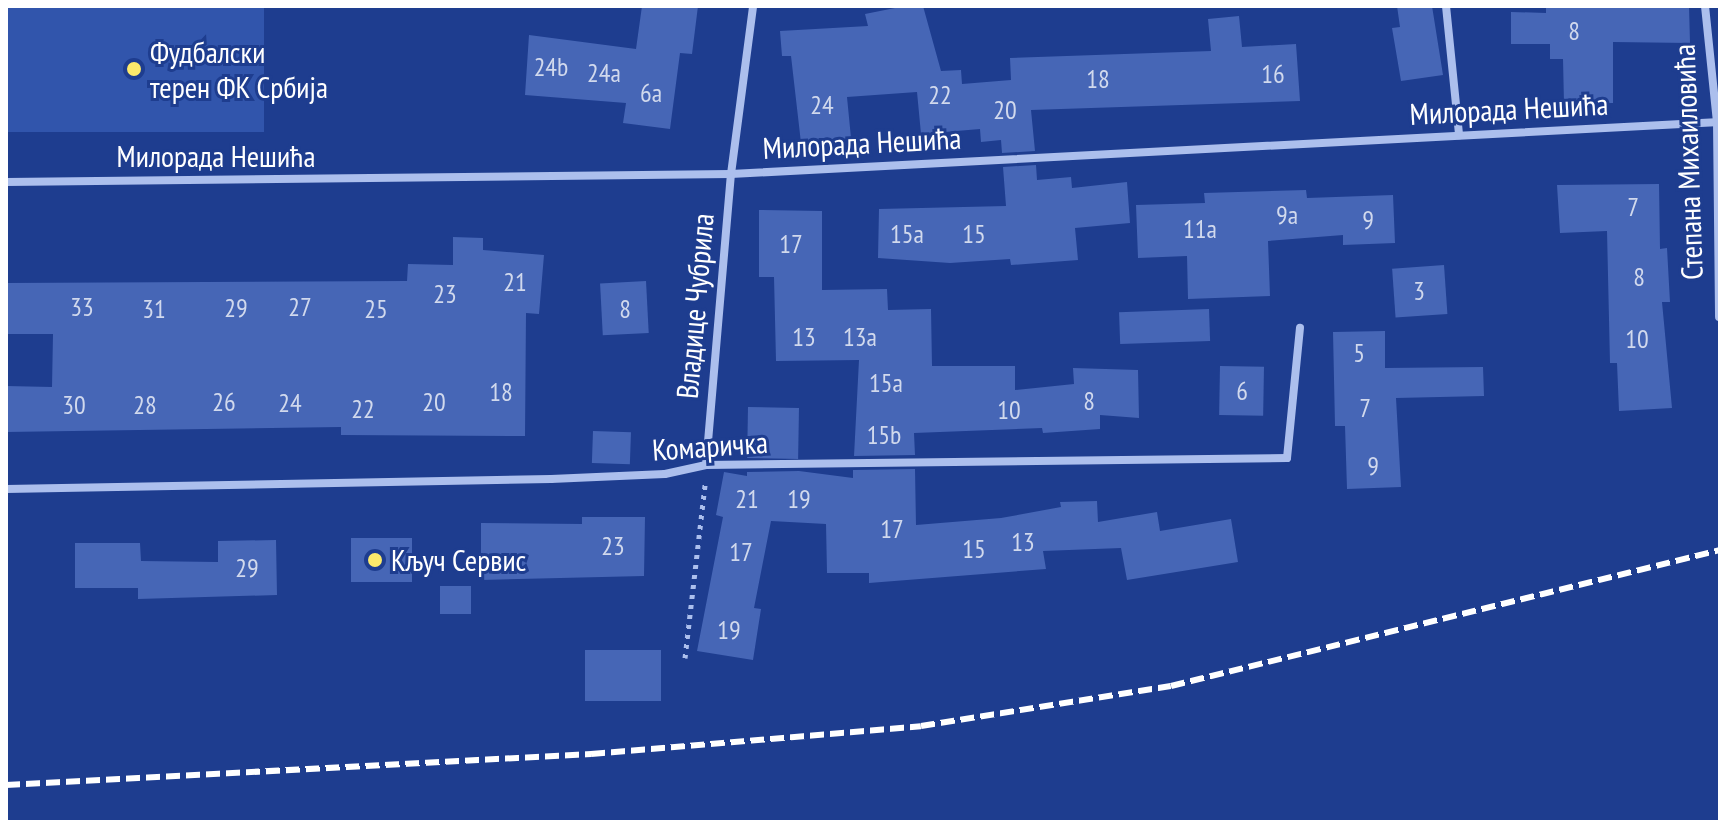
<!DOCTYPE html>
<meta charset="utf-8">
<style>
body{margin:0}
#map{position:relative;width:1726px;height:828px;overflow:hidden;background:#1e3d8f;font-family:"PT Sans Narrow",sans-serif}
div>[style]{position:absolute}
.green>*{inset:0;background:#3155ac;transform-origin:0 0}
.building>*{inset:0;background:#4666b6;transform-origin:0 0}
.path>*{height:5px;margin-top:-2.5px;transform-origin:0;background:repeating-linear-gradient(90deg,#acbfed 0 4px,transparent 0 10px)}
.street>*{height:8px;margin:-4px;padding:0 4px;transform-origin:4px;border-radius:4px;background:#acbfed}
.rail>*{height:6px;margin-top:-3px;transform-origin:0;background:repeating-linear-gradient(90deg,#fff 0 14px,transparent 0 20px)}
.dots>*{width:22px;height:22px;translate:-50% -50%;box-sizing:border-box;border:4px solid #1e3d8f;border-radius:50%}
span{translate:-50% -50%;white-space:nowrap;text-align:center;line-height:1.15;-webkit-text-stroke:6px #1e3d8f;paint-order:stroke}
.number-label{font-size:26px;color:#d1d9ed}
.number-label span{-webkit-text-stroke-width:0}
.poi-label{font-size:30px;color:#fff}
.left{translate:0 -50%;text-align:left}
.street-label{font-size:30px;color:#fff}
.frame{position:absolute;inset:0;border:8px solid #fff;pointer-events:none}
</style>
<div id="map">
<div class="green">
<div style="left:6px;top:6px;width:258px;height:126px"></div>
</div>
<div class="building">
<div style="clip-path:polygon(642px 6px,698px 6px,692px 54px,680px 53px,670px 129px,623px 123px,626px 103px,525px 95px,529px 35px,636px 49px)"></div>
<div style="clip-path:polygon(905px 6px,923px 6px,941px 71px,961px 70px,962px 84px,1011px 80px,1010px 58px,1211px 51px,1208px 19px,1239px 16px,1242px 47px,1296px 44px,1300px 101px,1031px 110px,1035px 151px,1002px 153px,1001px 140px,981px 142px,980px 129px,921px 134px,917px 92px,847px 97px,851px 138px,801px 143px,791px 56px,782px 56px,780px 31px,868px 26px,865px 14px)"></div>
<div style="clip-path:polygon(1397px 6px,1432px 6px,1443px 75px,1401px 81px,1392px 28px,1400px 27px)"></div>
<div style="clip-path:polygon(1546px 6px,1689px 6px,1690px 43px,1613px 42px,1613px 103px,1564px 104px,1563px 59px,1550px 59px,1550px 44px,1511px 44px,1511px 12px,1546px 13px)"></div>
<div style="clip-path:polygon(1036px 165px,1037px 180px,1071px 177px,1072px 188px,1127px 182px,1130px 223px,1075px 228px,1078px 260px,1011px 265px,1010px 259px,950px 263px,878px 258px,879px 209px,1006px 206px,1003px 167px)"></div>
<div style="clip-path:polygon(1659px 184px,1660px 249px,1667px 248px,1670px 302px,1662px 302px,1672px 408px,1619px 411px,1617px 363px,1610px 363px,1607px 231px,1560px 233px,1557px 185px)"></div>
<div style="clip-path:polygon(1306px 190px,1307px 198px,1393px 195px,1395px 243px,1343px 245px,1343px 235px,1268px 241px,1270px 296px,1188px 299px,1187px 256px,1138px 258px,1136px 205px,1205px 203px,1204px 193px)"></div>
<div style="clip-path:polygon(759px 210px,822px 211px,822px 290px,887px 289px,888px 310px,931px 309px,932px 366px,1015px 366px,1015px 390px,1074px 384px,1073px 368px,1138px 370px,1139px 418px,1100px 415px,1100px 429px,1043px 433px,1042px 428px,914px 433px,915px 455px,854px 456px,859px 360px,776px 361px,774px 277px,759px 277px)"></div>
<div style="clip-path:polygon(453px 237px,483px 238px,483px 250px,544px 255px,539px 314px,526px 313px,525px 436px,341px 435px,341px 427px,6px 432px,6px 386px,52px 387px,53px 334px,6px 334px,6px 283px,407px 281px,408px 264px,453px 265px)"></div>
<div style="left:1444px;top:265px;width:49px;height:52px;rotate:86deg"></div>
<div style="left:646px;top:281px;width:52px;height:46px;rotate:87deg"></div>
<div style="left:1209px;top:309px;width:32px;height:90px;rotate:88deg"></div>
<div style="clip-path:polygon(1385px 331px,1385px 368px,1483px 367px,1484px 396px,1396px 398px,1401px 487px,1347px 489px,1345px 426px,1335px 426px,1333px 332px)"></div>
<div style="left:1220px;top:366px;width:44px;height:49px;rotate:1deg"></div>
<div style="left:748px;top:407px;width:51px;height:51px;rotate:1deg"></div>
<div style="left:593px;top:431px;width:38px;height:32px;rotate:2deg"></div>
<div style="clip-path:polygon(915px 469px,916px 525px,1001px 518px,1061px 507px,1060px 502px,1097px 501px,1098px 522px,1157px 512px,1160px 531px,1231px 519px,1238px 562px,1127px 580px,1121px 548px,1043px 551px,1046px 569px,869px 583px,869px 573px,827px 573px,826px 524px,771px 521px,754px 608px,761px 609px,753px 660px,697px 651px,723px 517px,716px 515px,724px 472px,747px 476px,747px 472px,799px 471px,853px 478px,853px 470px)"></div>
<div style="clip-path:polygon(582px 517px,645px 517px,644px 576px,481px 580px,481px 523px,582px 524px)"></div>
<div style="left:351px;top:538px;width:61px;height:44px"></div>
<div style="clip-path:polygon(276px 540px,277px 595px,138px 599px,138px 588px,75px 588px,75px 543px,140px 543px,141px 561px,218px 562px,218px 541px)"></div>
<div style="left:440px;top:586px;width:31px;height:28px"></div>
<div style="left:585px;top:650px;width:76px;height:51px"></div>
</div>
<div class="path">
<div style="left:685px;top:658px;width:175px;rotate:-83.4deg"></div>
</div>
<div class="street">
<div style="left:1446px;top:6px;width:130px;rotate:84.2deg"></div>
<div style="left:1705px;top:6px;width:117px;rotate:84.1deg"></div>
<div style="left:1717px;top:122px;width:195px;rotate:89.4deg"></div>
<div style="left:6px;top:182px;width:725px;rotate:-0.63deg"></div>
<div style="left:731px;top:174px;width:990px;rotate:-3.01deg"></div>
<div style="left:706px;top:465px;width:292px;rotate:-85.1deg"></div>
<div style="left:731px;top:174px;width:169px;rotate:-82.5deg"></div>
<div style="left:6px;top:489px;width:545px;rotate:-1.05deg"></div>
<div style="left:551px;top:479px;width:114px;rotate:-2.5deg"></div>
<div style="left:665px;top:474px;width:42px;rotate:-12.4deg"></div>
<div style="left:706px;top:465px;width:581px;rotate:-0.69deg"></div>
<div style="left:1287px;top:458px;width:131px;rotate:-84.3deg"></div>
</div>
<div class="rail">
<div style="left:6px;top:785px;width:586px;rotate:-3.03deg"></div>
<div style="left:591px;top:754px;width:331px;rotate:-4.8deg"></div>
<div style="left:921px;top:726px;width:253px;rotate:-9.1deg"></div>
<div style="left:1171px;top:686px;width:566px;rotate:-13.91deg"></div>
</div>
<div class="dots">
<div style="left:134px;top:69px;background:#fcea6b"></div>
<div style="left:375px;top:560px;background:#fcea6b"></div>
</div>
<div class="number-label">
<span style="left:1574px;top:31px">8</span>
<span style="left:551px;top:67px">24b</span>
<span style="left:604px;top:73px">24a</span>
<span style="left:1273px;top:74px">16</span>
<span style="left:1098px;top:79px">18</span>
<span style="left:651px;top:93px">6a</span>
<span style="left:940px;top:95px">22</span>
<span style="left:822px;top:105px">24</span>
<span style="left:1005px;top:110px">20</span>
<span style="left:1633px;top:207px">7</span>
<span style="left:1287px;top:215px">9a</span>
<span style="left:1368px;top:220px">9</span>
<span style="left:1200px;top:229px">11a</span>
<span style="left:907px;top:234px">15a</span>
<span style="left:974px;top:234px">15</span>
<span style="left:791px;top:244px">17</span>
<span style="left:1639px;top:277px">8</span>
<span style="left:515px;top:282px">21</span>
<span style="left:1419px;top:291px">3</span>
<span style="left:445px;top:294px">23</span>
<span style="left:82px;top:307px">33</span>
<span style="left:300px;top:307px">27</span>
<span style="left:236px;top:308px">29</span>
<span style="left:154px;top:309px">31</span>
<span style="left:376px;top:309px">25</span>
<span style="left:625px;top:309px">8</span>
<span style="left:804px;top:337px">13</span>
<span style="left:860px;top:337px">13a</span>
<span style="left:1637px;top:339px">10</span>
<span style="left:1359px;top:353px">5</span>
<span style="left:886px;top:383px">15a</span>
<span style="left:1242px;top:391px">6</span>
<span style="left:501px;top:392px">18</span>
<span style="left:1089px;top:401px">8</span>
<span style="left:224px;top:402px">26</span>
<span style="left:434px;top:402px">20</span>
<span style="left:290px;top:403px">24</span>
<span style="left:74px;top:405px">30</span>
<span style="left:145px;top:405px">28</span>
<span style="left:1365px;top:408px">7</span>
<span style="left:363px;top:409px">22</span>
<span style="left:1009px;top:410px">10</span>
<span style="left:884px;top:435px">15b</span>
<span style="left:1373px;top:466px">9</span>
<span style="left:747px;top:499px">21</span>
<span style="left:799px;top:499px">19</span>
<span style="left:892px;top:529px">17</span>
<span style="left:1023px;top:542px">13</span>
<span style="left:613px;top:546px">23</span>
<span style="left:974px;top:549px">15</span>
<span style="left:741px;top:552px">17</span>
<span style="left:247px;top:568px">29</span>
<span style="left:729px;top:630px">19</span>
</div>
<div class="poi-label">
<span class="left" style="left:150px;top:69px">Фудбалски<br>терен ФК Србија</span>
<span class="left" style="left:391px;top:560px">Кључ Сервис</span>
</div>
<div class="street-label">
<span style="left:1509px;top:109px;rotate:-3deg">Милорада Нешића</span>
<span style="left:862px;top:143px;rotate:-3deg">Милорада Нешића</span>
<span style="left:216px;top:156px">Милорада Нешића</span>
<span style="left:1688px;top:162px;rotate:-92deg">Степана Михаиловића</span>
<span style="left:695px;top:306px;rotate:-85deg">Владице Чубрила</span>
<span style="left:710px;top:446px;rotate:-4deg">Комаричка</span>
</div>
<div class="frame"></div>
</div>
